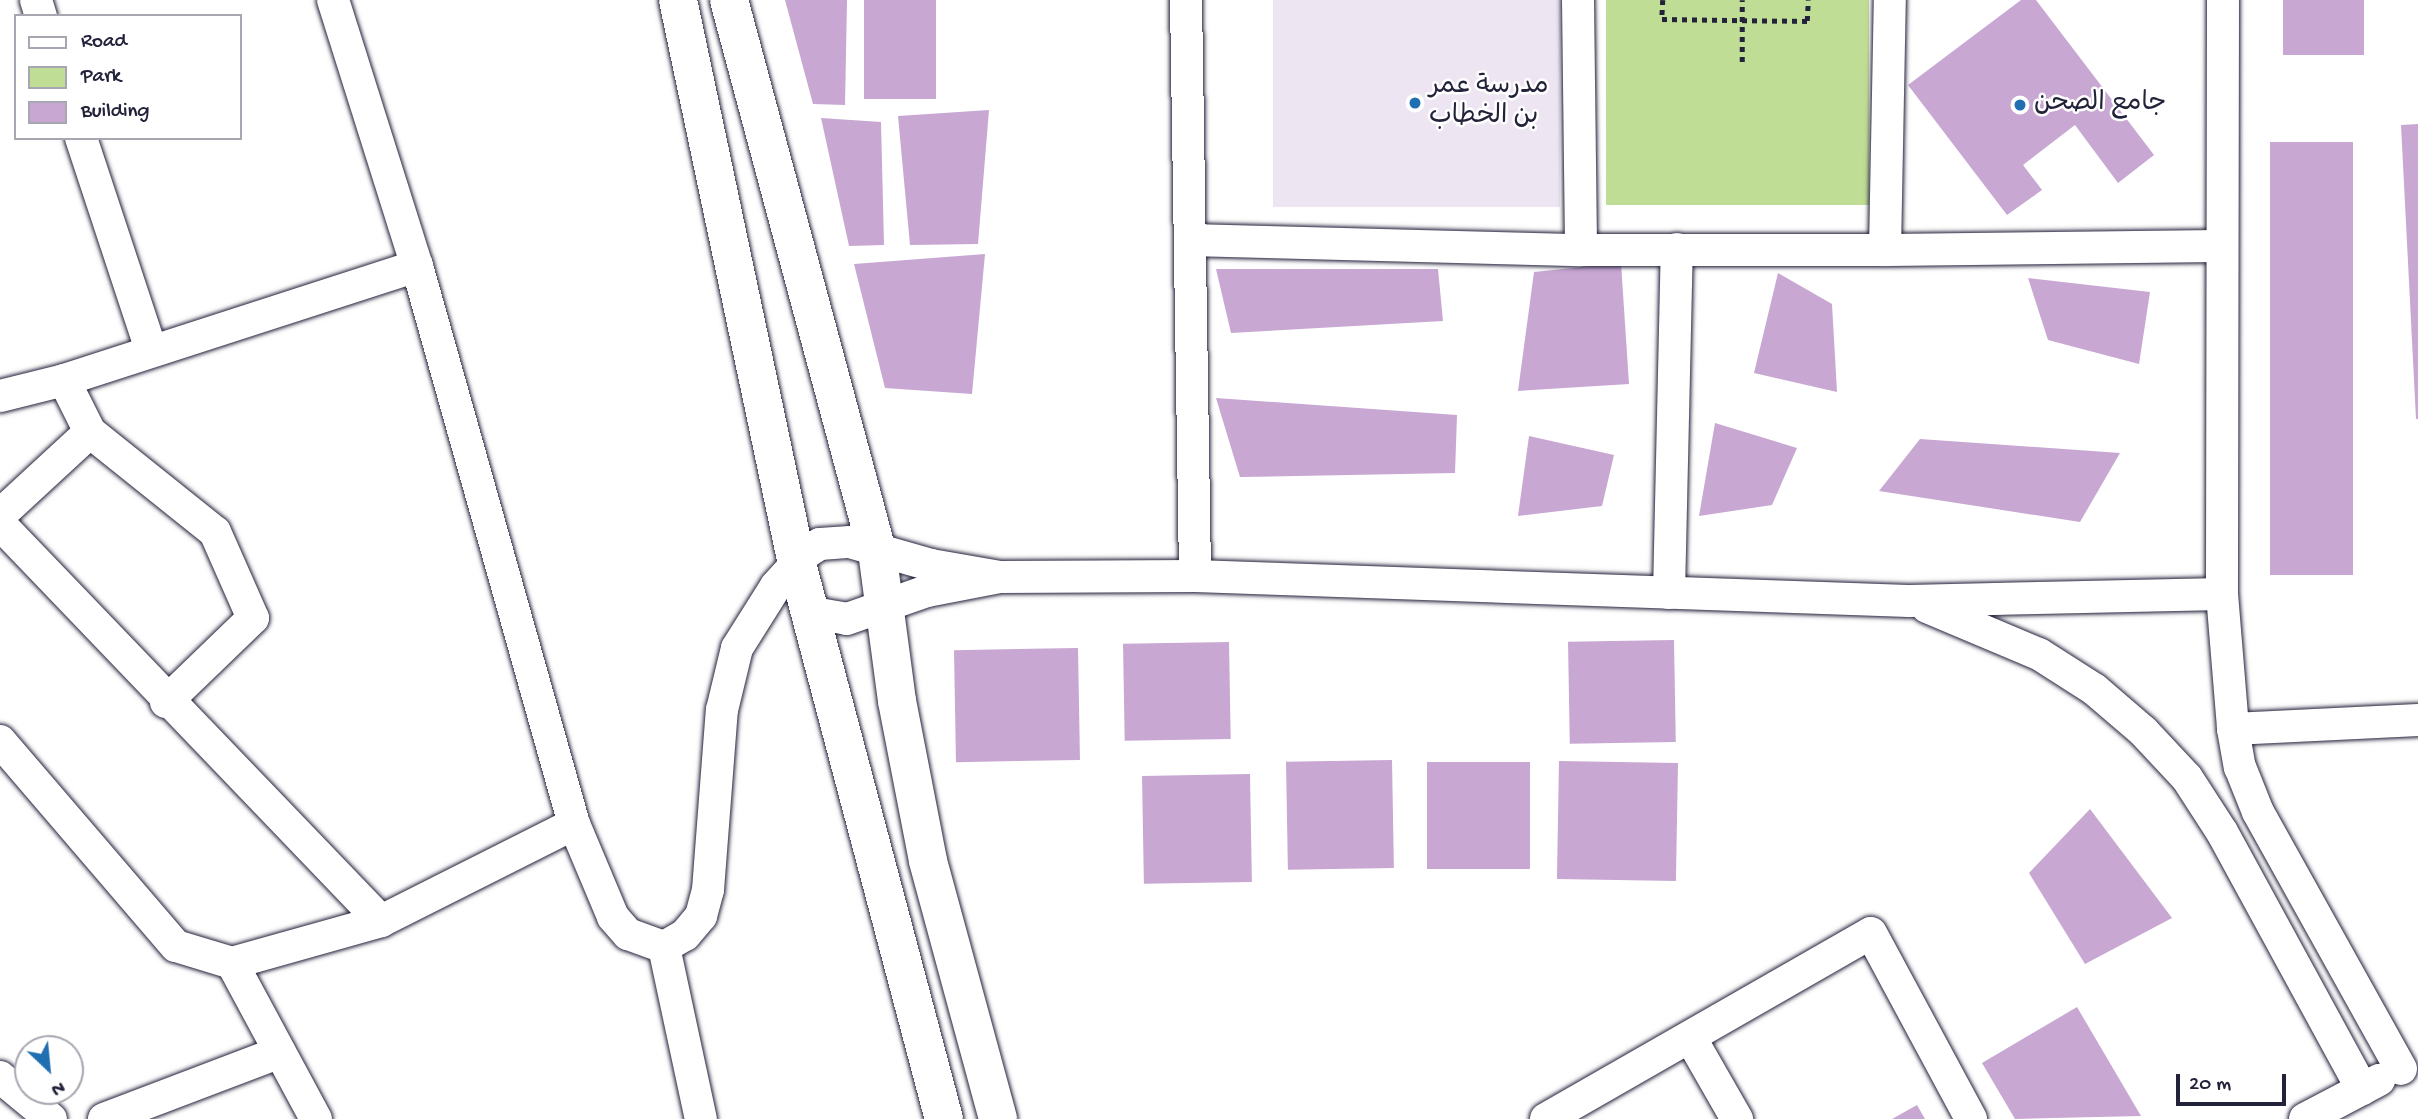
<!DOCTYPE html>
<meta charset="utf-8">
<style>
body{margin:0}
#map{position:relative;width:2418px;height:1119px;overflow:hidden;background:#fff;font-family:"Gochi Hand","Playpen Sans Arabic",sans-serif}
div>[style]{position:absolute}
.built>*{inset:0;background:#eee5f2;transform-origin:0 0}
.green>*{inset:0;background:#c0dd95;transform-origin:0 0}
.building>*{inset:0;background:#c8a7d2;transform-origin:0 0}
.path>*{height:4.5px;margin-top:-2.25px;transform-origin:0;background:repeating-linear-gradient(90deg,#22223b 0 5px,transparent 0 10px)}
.roads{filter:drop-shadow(0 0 2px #22223b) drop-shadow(0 0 2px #22223b)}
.minor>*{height:32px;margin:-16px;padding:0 16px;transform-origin:16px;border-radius:16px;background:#fff}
.secondary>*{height:38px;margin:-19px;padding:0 19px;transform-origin:19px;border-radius:19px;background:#fff}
.dots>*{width:19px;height:19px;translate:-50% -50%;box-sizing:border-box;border:4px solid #fff;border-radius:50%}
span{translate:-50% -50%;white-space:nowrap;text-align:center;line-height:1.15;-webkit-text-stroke:5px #fff;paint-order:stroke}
.poi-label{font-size:26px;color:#22223b}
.left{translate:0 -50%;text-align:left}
.legend{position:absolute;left:14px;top:14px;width:228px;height:126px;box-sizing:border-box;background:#fff;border:2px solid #a7a7b1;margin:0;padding:9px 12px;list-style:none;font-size:21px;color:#22223b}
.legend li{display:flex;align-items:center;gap:14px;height:35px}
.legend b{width:35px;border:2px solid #a7a7b1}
.north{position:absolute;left:14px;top:1035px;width:70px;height:70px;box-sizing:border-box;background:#fff;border:2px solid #a7a7b1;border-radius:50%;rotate:154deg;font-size:19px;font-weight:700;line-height:28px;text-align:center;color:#22223b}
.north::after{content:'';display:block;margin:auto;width:24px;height:32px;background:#1f6fb2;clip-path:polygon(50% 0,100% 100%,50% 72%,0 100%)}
.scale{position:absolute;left:2176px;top:1074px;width:110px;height:32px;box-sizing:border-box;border:4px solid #22223b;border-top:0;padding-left:9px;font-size:21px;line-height:24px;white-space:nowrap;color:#22223b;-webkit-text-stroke:5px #fff;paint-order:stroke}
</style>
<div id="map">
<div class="built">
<div style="left:1273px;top:0;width:287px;height:207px"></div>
</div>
<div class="green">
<div style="left:1606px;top:0;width:263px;height:205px"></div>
</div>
<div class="building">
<div style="clip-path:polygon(785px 0,847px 0,845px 105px,813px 104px)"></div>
<div style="left:864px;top:0;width:72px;height:99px"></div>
<div style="clip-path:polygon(2021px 0,2036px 0,2154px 155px,2118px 183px,2075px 125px,2023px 165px,2042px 190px,2007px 215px,1908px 85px)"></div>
<div style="left:2283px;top:0;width:81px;height:55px"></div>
<div style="clip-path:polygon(989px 110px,978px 244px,910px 245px,898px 116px)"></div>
<div style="clip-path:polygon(821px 118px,881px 122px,884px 245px,849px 246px)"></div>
<div style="clip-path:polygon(2418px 124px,2418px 419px,2416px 419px,2401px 125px)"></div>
<div style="left:2353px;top:142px;width:433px;height:83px;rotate:90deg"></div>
<div style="clip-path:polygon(985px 254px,972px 394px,885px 388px,854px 264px)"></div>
<div style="clip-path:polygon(1621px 263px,1629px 384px,1518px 391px,1534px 272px)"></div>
<div style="clip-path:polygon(1216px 269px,1438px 269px,1443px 321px,1231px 333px)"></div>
<div style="clip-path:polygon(1778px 273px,1832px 304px,1837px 392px,1754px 373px)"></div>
<div style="clip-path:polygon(2028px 278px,2150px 292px,2139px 364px,2048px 340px)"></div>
<div style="clip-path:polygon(1216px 398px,1457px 415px,1455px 473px,1240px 477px)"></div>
<div style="clip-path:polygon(1715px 423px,1797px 448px,1772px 505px,1699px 516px)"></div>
<div style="clip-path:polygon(1529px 436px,1614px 455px,1602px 506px,1518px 516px)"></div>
<div style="clip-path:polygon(1920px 439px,2120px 453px,2080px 522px,1879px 491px)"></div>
<div style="left:1674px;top:640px;width:102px;height:106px;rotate:89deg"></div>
<div style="left:1229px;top:642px;width:97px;height:106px;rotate:89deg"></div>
<div style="left:1078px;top:648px;width:112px;height:124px;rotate:89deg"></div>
<div style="left:1392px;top:760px;width:108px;height:106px;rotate:89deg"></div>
<div style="left:1559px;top:761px;width:119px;height:118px;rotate:1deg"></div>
<div style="left:1427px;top:762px;width:103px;height:107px"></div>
<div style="left:1250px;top:774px;width:108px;height:108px;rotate:89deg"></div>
<div style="clip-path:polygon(2090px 809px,2172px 918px,2085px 964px,2029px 873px)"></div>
<div style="clip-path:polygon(2077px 1007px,2141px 1116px,2015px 1119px,1982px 1063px)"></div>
<div style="clip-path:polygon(1917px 1105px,1925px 1119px,1892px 1119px)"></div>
</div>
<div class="path">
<div style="left:1663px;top:0;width:19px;rotate:93deg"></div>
<div style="left:1662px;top:19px;width:145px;rotate:0.8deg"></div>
<div style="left:1807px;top:21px;width:21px;rotate:-87deg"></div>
<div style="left:1742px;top:62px;width:62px;rotate:-90deg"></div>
</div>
<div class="roads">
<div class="minor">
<div style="left:36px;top:0;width:17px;rotate:73deg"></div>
<div style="left:333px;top:0;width:279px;rotate:72.5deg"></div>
<div style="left:417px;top:266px;width:580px;rotate:74.29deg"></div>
<div style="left:574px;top:824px;width:101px;rotate:67.2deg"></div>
<div style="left:613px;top:917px;width:23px;rotate:49deg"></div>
<div style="left:628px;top:934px;width:38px;rotate:20deg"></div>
<div style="left:664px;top:947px;width:24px;rotate:-30deg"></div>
<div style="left:685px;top:935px;width:25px;rotate:-50deg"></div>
<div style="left:701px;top:916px;width:27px;rotate:-75deg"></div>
<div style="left:708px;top:890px;width:181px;rotate:-85.6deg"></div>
<div style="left:722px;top:710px;width:64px;rotate:-76.4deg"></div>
<div style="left:737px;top:648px;width:73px;rotate:-57.8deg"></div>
<div style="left:776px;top:586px;width:46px;rotate:-47.6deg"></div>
<div style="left:807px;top:552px;width:15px;rotate:-32deg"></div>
<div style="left:820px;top:544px;width:30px;rotate:-4deg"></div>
<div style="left:850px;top:542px;width:84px;rotate:15.9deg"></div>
<div style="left:931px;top:565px;width:70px;rotate:9.9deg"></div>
<div style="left:1186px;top:0;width:576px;rotate:89.1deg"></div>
<div style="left:1578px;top:0;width:250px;rotate:89.3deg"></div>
<div style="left:1581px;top:250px;width:304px"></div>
<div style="left:1885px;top:250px;width:250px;rotate:-88.9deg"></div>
<div style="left:2223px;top:0;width:594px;rotate:90.1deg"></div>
<div style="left:2222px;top:594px;width:135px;rotate:85.3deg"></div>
<div style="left:2233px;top:729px;width:39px;rotate:80deg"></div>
<div style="left:2240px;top:767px;width:48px;rotate:68.2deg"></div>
<div style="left:2258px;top:812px;width:294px;rotate:60.9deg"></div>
<div style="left:81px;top:138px;width:223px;rotate:71.7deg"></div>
<div style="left:1190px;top:240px;width:391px;rotate:1.5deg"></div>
<div style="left:1885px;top:250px;width:337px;rotate:-0.7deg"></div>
<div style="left:0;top:396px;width:66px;rotate:-14deg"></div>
<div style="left:64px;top:380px;width:371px;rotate:-17.9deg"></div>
<div style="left:90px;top:432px;width:160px;rotate:38.7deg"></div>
<div style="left:215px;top:532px;width:94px;rotate:66.2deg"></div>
<div style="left:253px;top:618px;width:121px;rotate:136deg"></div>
<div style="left:0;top:515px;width:122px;rotate:-42.7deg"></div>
<div style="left:90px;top:432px;width:58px;rotate:-116.6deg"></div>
<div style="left:0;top:524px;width:550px;rotate:46.18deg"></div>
<div style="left:1669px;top:593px;width:344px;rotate:-88.7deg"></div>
<div style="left:807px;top:606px;width:14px;rotate:34deg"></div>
<div style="left:819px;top:614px;width:28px;rotate:10deg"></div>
<div style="left:847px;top:619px;width:85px;rotate:-19.3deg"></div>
<div style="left:927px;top:591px;width:74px;rotate:-10.9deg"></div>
<div style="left:1000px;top:577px;width:195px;rotate:-0.3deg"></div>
<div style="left:1195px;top:576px;width:714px;rotate:2.01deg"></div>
<div style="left:1909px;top:601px;width:313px;rotate:-1.3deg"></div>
<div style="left:1927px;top:607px;width:121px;rotate:22.8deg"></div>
<div style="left:2039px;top:654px;width:65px;rotate:32.5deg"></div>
<div style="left:2094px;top:689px;width:65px;rotate:40.6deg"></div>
<div style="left:2143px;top:731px;width:64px;rotate:46.9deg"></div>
<div style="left:2187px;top:778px;width:64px;rotate:57.1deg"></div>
<div style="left:2222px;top:832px;width:293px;rotate:61.4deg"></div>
<div style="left:2233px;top:729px;width:185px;rotate:-2.8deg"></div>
<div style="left:0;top:741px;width:270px;rotate:49.4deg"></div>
<div style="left:176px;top:946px;width:59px;rotate:16.9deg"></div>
<div style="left:664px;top:947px;width:176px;rotate:77.9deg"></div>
<div style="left:1690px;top:1037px;width:95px;rotate:60.2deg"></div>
<div style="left:0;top:1077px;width:66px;rotate:39.5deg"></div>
<div style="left:104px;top:1119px;width:188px;rotate:-20.8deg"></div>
<div style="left:316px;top:1119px;width:177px;rotate:-118.3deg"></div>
<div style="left:232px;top:963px;width:155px;rotate:-15.7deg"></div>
<div style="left:381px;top:921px;width:216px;rotate:-26.7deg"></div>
<div style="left:1546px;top:1119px;width:374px;rotate:-29.8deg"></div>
<div style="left:1871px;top:933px;width:211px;rotate:61.7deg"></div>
<div style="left:2305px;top:1119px;width:84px;rotate:-27.8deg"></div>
</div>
<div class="secondary">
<div style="left:678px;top:0;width:576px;rotate:78.09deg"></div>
<div style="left:797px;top:564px;width:574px;rotate:75.17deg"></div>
<div style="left:729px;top:0;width:571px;rotate:74.97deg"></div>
<div style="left:877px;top:551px;width:151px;rotate:82.4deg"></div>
<div style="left:897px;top:701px;width:163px;rotate:79deg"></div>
<div style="left:928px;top:861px;width:267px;rotate:74.8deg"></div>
</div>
</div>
<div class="dots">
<div style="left:1415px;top:103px;background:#1f6fb2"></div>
<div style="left:2020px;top:105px;background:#1f6fb2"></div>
</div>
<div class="poi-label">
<span class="left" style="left:1429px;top:103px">مدرسة عمر<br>بن الخطاب</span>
<span class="left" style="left:2034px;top:105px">جامع الصحن</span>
</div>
<ul class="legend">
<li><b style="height:9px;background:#fff"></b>Road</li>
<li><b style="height:19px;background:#c0dd95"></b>Park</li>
<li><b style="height:19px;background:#c8a7d2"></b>Building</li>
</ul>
<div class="north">N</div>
<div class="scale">20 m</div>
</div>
